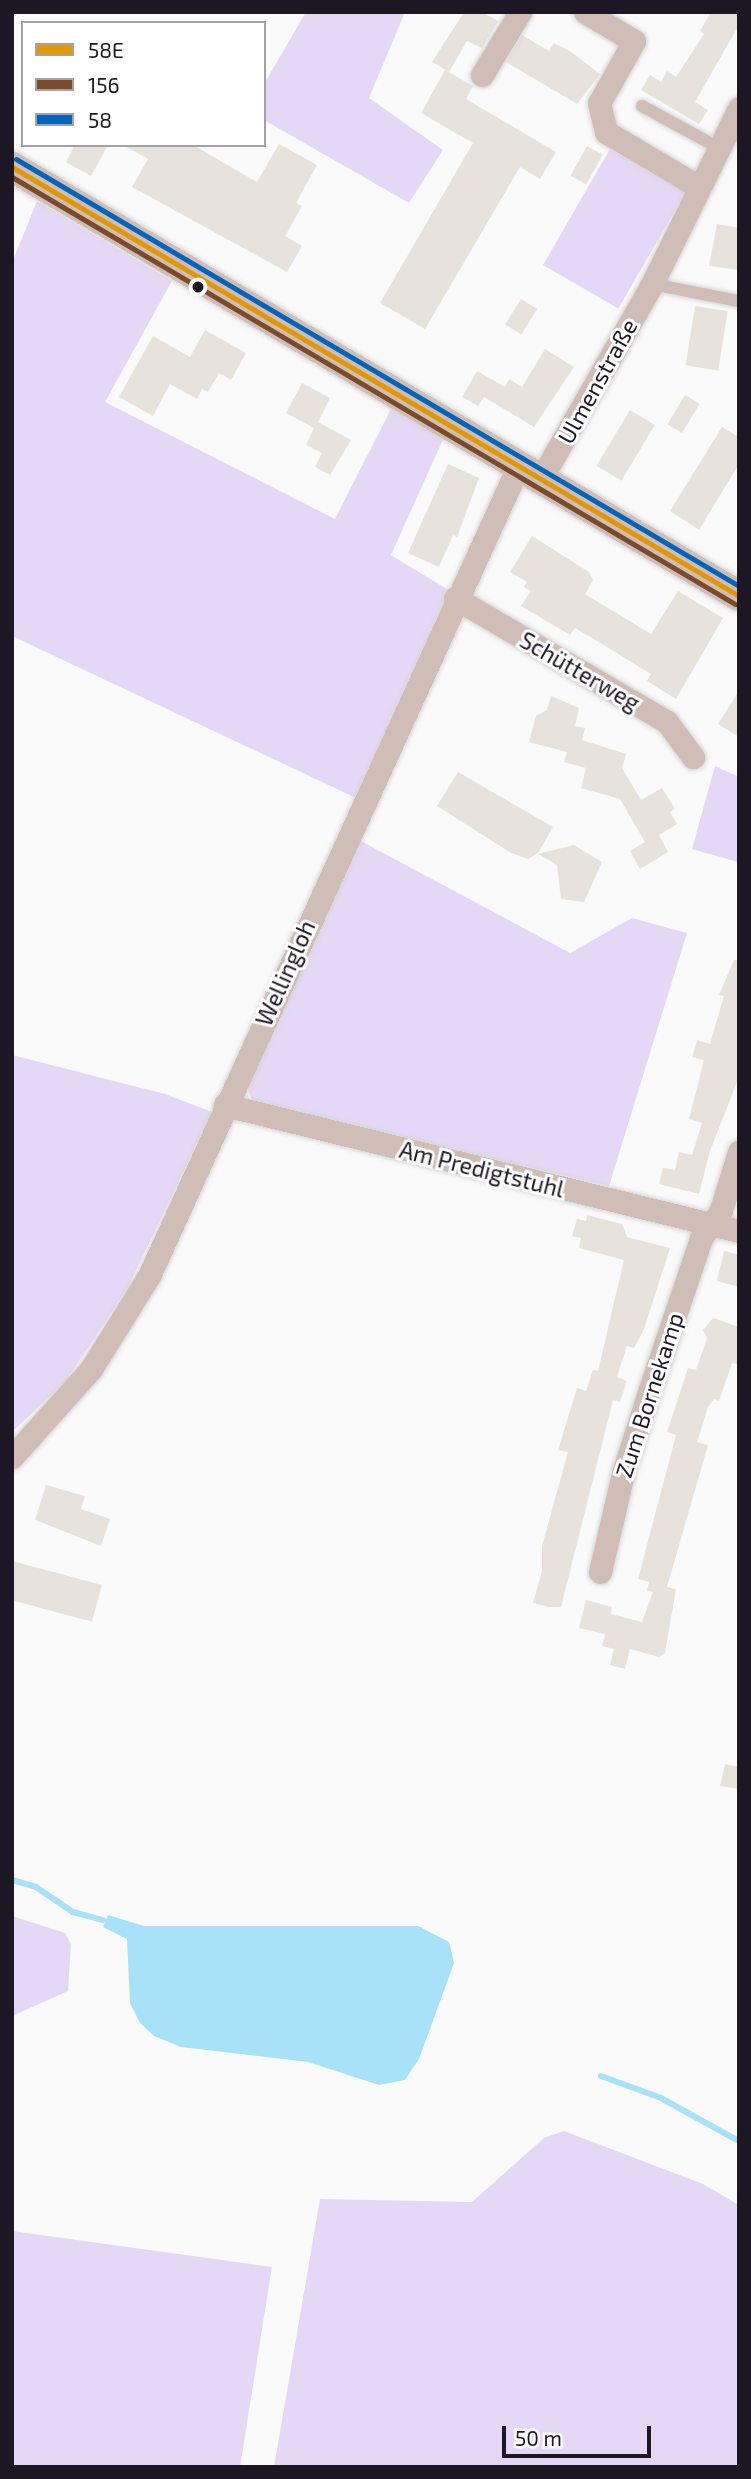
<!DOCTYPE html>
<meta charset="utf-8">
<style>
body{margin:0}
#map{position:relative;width:751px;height:2479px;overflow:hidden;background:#fafafa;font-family:"Exo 2",sans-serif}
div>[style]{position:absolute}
.green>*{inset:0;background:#e5d8f6;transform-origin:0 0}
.water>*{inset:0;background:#a7e2f9}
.stream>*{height:6px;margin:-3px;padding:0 3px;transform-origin:3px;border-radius:3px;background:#a7e2f9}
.building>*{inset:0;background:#e7e2dc;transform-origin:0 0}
.roads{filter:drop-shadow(0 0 2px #d6d6d8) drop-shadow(0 0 2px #d6d6d8)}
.service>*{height:12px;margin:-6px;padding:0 6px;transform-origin:6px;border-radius:6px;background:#cfbdb6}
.minor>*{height:23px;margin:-11.5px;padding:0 11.5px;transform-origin:11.5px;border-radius:11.5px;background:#cfbdb6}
.tertiary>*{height:30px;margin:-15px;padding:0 15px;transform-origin:15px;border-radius:15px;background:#cfbdb6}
.bus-1>*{height:5px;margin:-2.5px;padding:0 2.5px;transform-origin:2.5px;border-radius:2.5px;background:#e19804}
.bus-2>*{height:5px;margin:-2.5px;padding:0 2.5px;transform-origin:2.5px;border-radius:2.5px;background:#7a4b2a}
.bus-3>*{height:5px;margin:-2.5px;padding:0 2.5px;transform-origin:2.5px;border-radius:2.5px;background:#0065bd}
.dots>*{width:19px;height:19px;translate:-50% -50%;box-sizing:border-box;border:4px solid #fff;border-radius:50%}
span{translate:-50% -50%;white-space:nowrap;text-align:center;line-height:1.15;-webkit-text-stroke:6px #fff;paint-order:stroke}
.street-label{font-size:23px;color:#1c1723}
.frame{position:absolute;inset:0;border:14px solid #1c1723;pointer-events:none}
.legend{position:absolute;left:21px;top:21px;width:245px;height:126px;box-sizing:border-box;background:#fff;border:2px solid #a4a2a7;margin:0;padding:9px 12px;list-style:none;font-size:21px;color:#1c1723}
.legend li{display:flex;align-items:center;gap:14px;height:35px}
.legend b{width:35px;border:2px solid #a4a2a7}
.scale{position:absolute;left:502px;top:2426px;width:149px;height:32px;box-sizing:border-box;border:4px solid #1c1723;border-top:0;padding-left:9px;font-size:21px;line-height:24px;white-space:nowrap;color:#1c1723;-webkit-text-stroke:5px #fff;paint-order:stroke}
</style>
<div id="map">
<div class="green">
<div style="clip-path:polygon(306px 12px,405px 12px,369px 98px,443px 150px,409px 203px,264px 120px,264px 84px)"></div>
<div style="left:610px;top:149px;width:87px;height:134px;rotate:30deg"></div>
<div style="clip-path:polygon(37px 201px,172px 281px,105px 402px,335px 519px,392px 407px,445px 435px,391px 555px,450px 591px,356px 798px,12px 636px,12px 263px)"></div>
<div style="clip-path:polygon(715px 766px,739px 777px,738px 862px,692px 849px)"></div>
<div style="clip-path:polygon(359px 840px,570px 953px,632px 918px,687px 933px,609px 1186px,253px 1102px,246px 1085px)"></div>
<div style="clip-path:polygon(12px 1055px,165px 1094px,212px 1112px,126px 1291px,65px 1382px,12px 1432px)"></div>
<div style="clip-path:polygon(12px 1916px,65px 1933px,71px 1944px,68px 1991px,12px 2016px)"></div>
<div style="clip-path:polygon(564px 2131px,703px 2184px,739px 2205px,739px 2467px,274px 2467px,320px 2199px,472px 2202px,544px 2138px)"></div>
<div style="clip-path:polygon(12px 2231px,272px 2267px,240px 2467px,12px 2467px)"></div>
</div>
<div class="water">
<div style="clip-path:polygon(108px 1915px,144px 1926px,418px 1926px,449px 1942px,454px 1963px,419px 2059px,405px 2080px,379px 2085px,308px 2062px,181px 2047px,154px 2036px,140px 2023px,130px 2003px,127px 1939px,103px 1927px)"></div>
</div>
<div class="stream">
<div style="left:12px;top:1880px;width:25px;rotate:16deg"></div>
<div style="left:36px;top:1887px;width:45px;rotate:34deg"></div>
<div style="left:73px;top:1912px;width:31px;rotate:15deg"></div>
<div style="left:601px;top:2076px;width:64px;rotate:20.1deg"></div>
<div style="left:661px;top:2098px;width:89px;rotate:28.9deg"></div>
</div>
<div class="building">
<div style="clip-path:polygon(464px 12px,482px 12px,498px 21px,482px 48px,467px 41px,449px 72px,432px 62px)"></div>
<div style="clip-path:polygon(711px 12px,739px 12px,739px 25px,695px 102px,708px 110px,699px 124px,641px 90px,650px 75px,661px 82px,667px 71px,676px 77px,704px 34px,700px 31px)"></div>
<div style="clip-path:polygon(522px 35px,549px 51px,554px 43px,570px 51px,600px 74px,577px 104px,506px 62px)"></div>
<div style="clip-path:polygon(445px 70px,473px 86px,466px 99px,556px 152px,540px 179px,520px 167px,425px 329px,380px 303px,473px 143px,421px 113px)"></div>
<div style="clip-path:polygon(279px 144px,317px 165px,296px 203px,302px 206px,285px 236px,302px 246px,287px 272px,132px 187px,148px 159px,123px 145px,193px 145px,257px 182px)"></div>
<div style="clip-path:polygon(75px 145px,108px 145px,91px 176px,66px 162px)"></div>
<div style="left:587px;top:146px;width:18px;height:34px;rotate:29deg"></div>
<div style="clip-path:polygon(717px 224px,739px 228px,739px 270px,709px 266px)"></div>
<div style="left:521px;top:299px;width:19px;height:30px;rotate:32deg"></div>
<div style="left:695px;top:306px;width:33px;height:60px;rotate:9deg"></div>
<div style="clip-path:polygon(205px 330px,246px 353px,231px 380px,219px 373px,208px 392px,202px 389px,197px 399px,170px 384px,153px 416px,119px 397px,153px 336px,190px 357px)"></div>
<div style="clip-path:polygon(545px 349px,574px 367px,534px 427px,484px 397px,478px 406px,462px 397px,477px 371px,505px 387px,509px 379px,522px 387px)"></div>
<div style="clip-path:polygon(302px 383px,330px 398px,318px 422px,351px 440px,330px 475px,315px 467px,322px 453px,306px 445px,314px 428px,286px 413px)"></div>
<div style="left:685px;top:395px;width:17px;height:34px;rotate:31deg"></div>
<div style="left:630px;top:410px;width:29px;height:65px;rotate:31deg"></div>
<div style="clip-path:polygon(722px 427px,739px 437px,739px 464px,699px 530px,670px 511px)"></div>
<div style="clip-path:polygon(448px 464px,479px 478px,457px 537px,453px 535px,439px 567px,408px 553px)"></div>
<div style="clip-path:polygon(532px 536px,589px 572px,593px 580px,585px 594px,651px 634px,678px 591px,723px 618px,676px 699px,647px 681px,651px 674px,597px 641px,575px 628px,570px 635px,521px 606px,531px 591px,524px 587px,527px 582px,510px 572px)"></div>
<div style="clip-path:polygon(739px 691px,739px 737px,718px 724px)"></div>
<div style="clip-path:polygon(551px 696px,579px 708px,575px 726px,585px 728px,582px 740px,626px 754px,622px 768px,641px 800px,662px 788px,675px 809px,670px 812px,677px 824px,659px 835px,668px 852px,640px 869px,630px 851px,645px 842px,620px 799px,581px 788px,586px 768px,564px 762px,567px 752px,529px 742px,536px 716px,547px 710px)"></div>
<div style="clip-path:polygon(458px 772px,553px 827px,538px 853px,528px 859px,511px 853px,437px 806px)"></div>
<div style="clip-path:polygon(574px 845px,602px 862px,584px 902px,561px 899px,557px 865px,538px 854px)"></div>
<div style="clip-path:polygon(734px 960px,739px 960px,739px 1077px,710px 1151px,699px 1194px,659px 1184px,663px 1168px,675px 1170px,679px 1152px,692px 1155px,702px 1123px,689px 1119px,704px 1060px,692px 1057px,697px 1040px,710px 1044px,724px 996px,719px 995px)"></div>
<div style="clip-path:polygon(587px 1215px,622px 1224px,627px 1237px,670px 1248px,644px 1329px,634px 1348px,627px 1346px,617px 1377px,627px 1381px,620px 1402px,613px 1400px,561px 1607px,549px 1607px,533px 1603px,542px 1571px,542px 1546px,568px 1452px,558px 1450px,577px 1388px,586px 1391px,593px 1370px,598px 1371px,624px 1260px,579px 1248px,581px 1238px,572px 1236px,577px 1219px,586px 1221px)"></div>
<div style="clip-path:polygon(724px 1251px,739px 1255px,739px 1287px,717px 1281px)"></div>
<div style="clip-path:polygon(713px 1318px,739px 1327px,739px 1365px,732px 1363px,719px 1401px,714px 1399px,708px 1407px,697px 1442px,708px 1445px,667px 1587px,676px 1589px,665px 1653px,659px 1657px,630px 1649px,625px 1669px,610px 1665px,614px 1649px,602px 1646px,605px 1634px,579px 1628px,586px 1600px,612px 1607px,611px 1614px,642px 1622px,653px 1592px,647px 1591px,649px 1582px,638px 1579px,676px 1435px,667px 1432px,688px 1368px,696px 1370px,707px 1338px,703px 1330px)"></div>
<div style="clip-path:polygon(46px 1485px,85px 1496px,81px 1509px,110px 1519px,101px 1546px,35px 1520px)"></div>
<div style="left:12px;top:1561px;width:93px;height:38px;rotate:15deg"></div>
<div style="clip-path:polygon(725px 1764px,739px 1767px,739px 1789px,720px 1786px)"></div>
</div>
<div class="roads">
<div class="service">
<div style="left:642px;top:106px;width:88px;rotate:28.6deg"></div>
<div style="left:652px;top:284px;width:89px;rotate:11.1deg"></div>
</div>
<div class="minor">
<div style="left:585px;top:12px;width:57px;rotate:30.6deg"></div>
<div style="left:634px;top:41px;width:71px;rotate:119.4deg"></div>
<div style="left:599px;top:103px;width:30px;rotate:76deg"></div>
<div style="left:606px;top:132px;width:108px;rotate:30.6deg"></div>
<div style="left:482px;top:75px;width:74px;rotate:-58.9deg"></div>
<div style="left:542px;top:477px;width:222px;rotate:-60.3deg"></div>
<div style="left:652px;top:284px;width:196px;rotate:-63.7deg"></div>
<div style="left:455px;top:598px;width:246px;rotate:30.3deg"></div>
<div style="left:667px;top:722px;width:44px;rotate:53.4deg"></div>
<div style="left:225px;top:1105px;width:529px;rotate:13.77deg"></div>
<div style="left:12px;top:1457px;width:118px;rotate:-48.1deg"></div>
<div style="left:91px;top:1369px;width:110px;rotate:-58.1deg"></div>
<div style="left:149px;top:1276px;width:891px;rotate:-65.48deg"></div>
<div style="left:600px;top:1572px;width:102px;rotate:-76.9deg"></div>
<div style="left:623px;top:1473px;width:82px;rotate:-72.2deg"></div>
<div style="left:648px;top:1395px;width:166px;rotate:-71.3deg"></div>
<div style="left:701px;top:1238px;width:34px;rotate:-54deg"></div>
<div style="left:721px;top:1210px;width:61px;rotate:-72.8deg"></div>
</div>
<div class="tertiary">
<div style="left:12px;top:167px;width:844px;rotate:30.54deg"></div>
</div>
</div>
<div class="bus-1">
<div style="left:12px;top:167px;width:844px;rotate:30.54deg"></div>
</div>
<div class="bus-2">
<div style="left:12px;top:177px;width:840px;rotate:30.57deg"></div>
</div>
<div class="bus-3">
<div style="left:16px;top:159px;width:840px;rotate:30.57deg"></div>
</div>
<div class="dots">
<div style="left:198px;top:287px;background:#1c1723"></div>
</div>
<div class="street-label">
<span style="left:597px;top:381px;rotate:-61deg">Ulmenstraße</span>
<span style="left:580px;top:671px;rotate:30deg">Schütterweg</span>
<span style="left:285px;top:973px;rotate:-66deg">Wellingloh</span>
<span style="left:482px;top:1169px;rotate:14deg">Am Predigtstuhl</span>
<span style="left:649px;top:1395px;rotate:-72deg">Zum Bornekamp</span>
</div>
<div class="frame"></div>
<ul class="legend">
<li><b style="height:9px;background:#e19804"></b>58E</li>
<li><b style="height:9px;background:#7a4b2a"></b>156</li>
<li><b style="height:9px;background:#0065bd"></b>58</li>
</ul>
<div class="scale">50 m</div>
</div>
